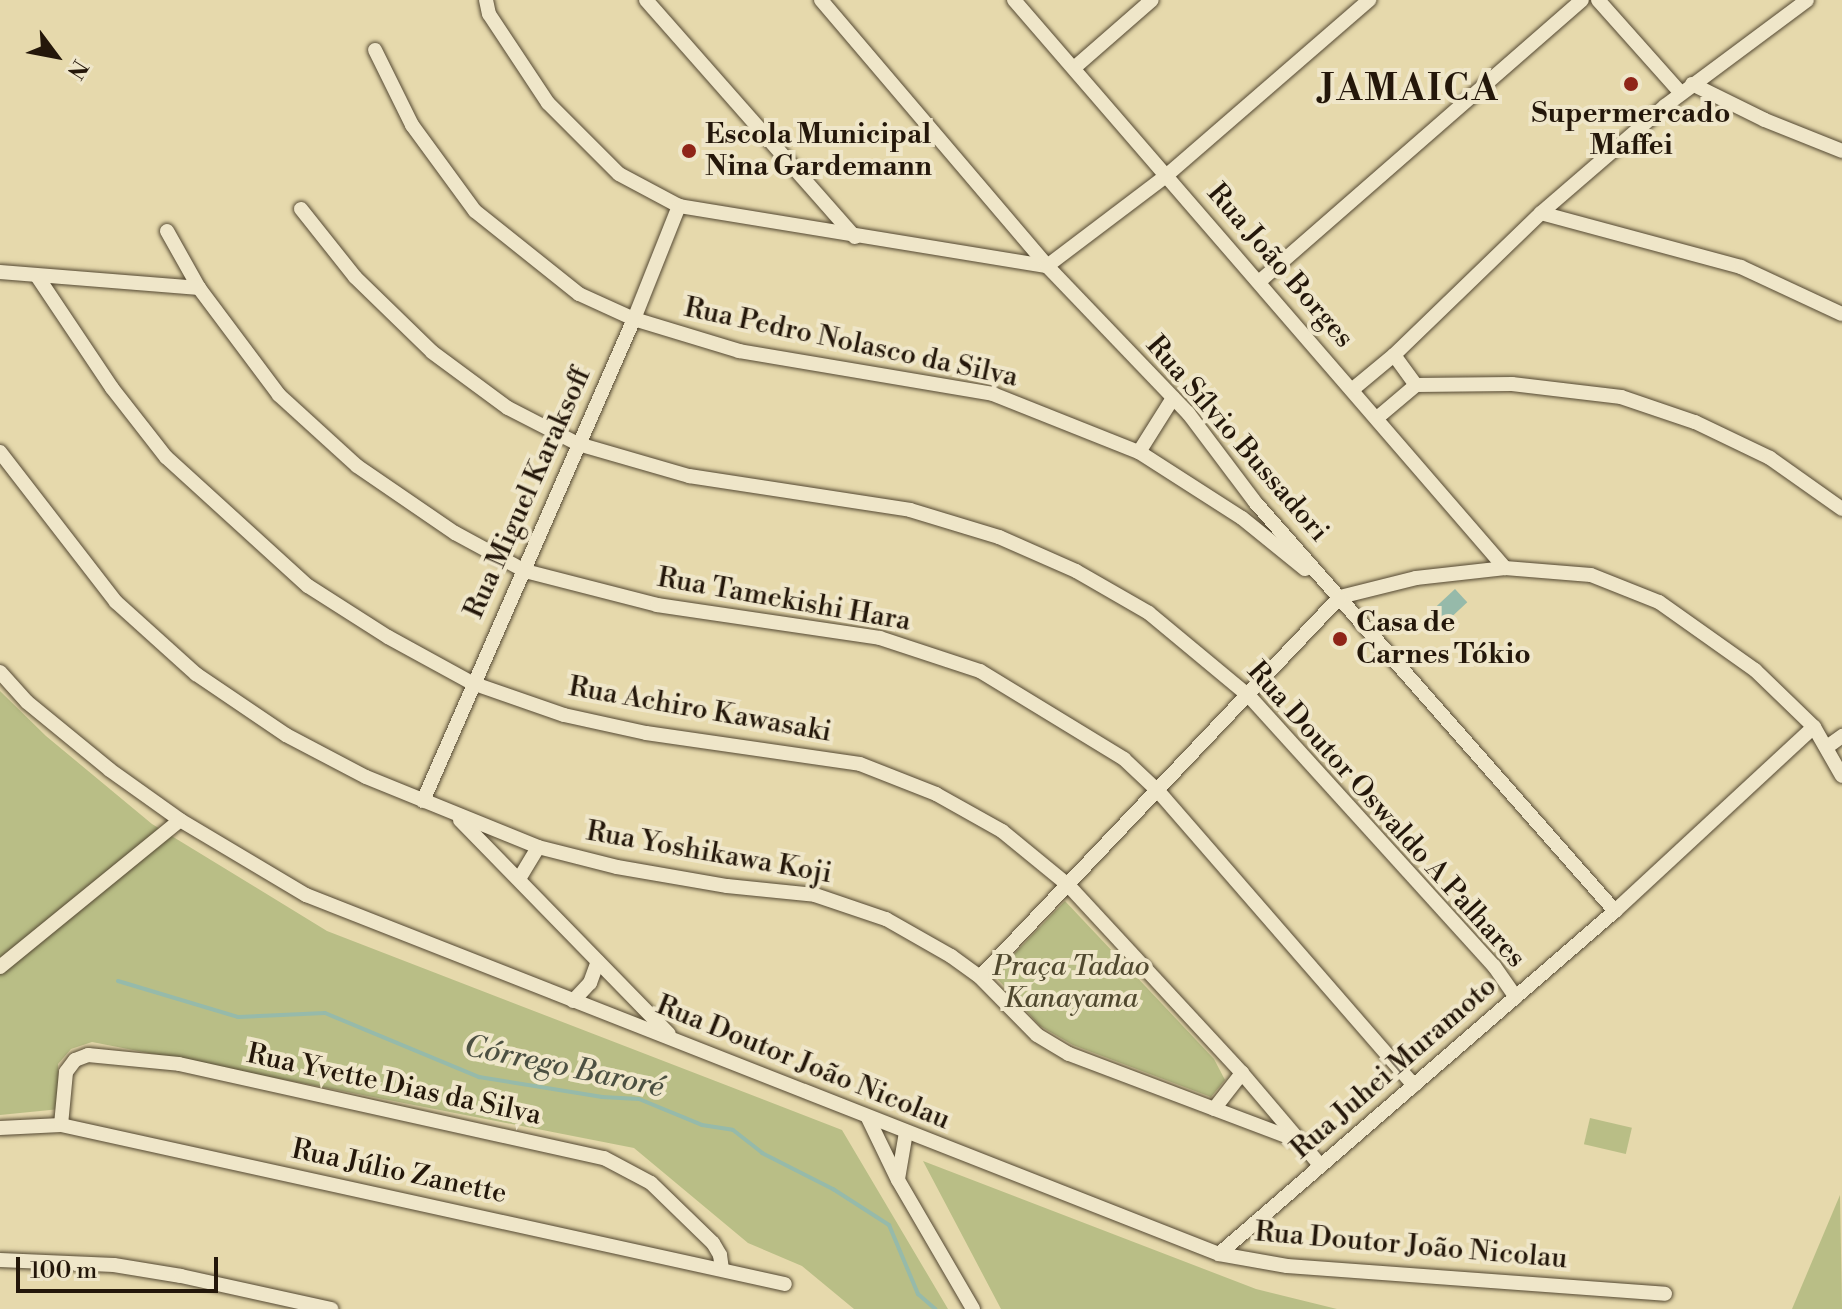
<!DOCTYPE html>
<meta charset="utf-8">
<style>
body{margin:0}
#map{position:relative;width:1842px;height:1309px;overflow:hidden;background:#e6d9ac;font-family:"Libre Bodoni",serif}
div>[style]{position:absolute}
.green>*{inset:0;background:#b9be86;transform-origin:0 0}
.water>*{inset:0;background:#96baaa;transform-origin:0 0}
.stream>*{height:4px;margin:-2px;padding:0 2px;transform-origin:2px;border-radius:2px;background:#96baaa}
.roads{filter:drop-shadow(0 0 2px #544832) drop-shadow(0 0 2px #544832)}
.street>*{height:14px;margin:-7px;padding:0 7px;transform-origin:7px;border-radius:7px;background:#efe6c9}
.dots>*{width:22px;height:22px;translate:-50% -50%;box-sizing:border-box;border:4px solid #efe6c9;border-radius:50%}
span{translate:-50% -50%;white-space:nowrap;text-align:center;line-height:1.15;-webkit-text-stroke:8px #efe6c9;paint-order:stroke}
.poi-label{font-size:28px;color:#24170a;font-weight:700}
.left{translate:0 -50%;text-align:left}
.street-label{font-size:28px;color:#24170a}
.park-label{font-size:28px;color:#51492f;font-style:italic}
.water-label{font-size:30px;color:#4c5042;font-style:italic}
.district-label{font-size:36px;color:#24170a;font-weight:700;letter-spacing:2px}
.north{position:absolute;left:16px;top:16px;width:80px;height:80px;-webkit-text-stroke:6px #efe6c9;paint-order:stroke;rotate:122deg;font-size:22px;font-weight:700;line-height:32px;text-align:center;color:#24170a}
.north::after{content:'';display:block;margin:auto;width:28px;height:36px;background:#24170a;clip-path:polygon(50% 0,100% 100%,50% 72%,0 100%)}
.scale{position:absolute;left:16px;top:1257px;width:202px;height:36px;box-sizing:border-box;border:4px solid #24170a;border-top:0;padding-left:10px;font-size:24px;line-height:28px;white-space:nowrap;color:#24170a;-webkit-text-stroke:6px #efe6c9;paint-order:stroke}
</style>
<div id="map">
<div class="green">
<div style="clip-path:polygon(0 691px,46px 736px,152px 824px,327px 931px,842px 1130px,948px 1309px,854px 1309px,802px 1266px,748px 1243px,634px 1148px,92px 1042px,71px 1049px,58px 1064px,60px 1109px,0 1115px)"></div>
<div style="clip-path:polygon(1065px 901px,1214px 1059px,1225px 1080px,1211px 1097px,1073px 1045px,1040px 1026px,994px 975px)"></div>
<div style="left:1590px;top:1118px;width:43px;height:27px;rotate:13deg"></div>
<div style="clip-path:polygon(923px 1161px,1256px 1289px,1337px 1309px,1001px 1309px)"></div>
<div style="clip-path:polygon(1840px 1195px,1842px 1309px,1792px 1309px)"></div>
</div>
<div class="water">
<div style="left:1455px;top:589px;width:18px;height:48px;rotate:47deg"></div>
</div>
<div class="stream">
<div style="left:118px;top:981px;width:125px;rotate:16.7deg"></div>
<div style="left:238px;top:1017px;width:87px;rotate:-2.6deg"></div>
<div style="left:325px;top:1013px;width:167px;rotate:22.6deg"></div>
<div style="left:479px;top:1077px;width:125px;rotate:9.2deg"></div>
<div style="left:602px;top:1097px;width:37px;rotate:3deg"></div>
<div style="left:639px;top:1099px;width:68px;rotate:22.4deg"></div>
<div style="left:702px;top:1125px;width:31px;rotate:9deg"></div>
<div style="left:733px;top:1130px;width:37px;rotate:38deg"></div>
<div style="left:762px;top:1153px;width:80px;rotate:26.9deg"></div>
<div style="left:833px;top:1189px;width:67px;rotate:32.7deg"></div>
<div style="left:889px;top:1225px;width:75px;rotate:67.2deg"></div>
<div style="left:918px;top:1294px;width:23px;rotate:41deg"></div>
</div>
<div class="roads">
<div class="street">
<div style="left:486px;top:0;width:14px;rotate:78deg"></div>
<div style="left:489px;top:14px;width:107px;rotate:56.5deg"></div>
<div style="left:548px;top:103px;width:100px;rotate:45deg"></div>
<div style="left:619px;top:174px;width:68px;rotate:28.1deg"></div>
<div style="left:679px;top:206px;width:373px;rotate:9.3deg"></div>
<div style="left:1047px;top:266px;width:149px;rotate:-37.1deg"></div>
<div style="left:1166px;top:176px;width:269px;rotate:-40.9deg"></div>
<div style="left:646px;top:0;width:316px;rotate:48.6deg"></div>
<div style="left:821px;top:0;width:349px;rotate:49.6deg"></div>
<div style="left:1047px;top:266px;width:204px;rotate:46.2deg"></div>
<div style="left:1188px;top:413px;width:111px;rotate:53deg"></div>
<div style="left:1255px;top:502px;width:545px;rotate:48.65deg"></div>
<div style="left:1014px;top:0;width:751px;rotate:49.16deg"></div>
<div style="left:1598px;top:0;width:125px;rotate:48.3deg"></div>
<div style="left:375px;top:50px;width:84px;rotate:63.7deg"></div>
<div style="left:412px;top:125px;width:107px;rotate:53.8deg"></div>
<div style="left:475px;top:211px;width:133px;rotate:38.6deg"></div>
<div style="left:579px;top:294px;width:60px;rotate:24.4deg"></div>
<div style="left:634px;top:319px;width:110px;rotate:16.9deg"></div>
<div style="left:739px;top:351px;width:258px;rotate:9.6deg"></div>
<div style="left:993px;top:394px;width:157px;rotate:21.7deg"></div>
<div style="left:1139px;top:452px;width:122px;rotate:32.7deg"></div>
<div style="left:1242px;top:518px;width:81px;rotate:39deg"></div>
<div style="left:1074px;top:68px;width:103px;rotate:-41.1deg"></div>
<div style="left:1692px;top:84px;width:81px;rotate:26.3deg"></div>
<div style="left:1765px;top:120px;width:83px;rotate:21.9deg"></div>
<div style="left:301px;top:209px;width:87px;rotate:51.5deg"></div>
<div style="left:355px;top:277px;width:107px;rotate:44.2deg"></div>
<div style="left:432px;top:352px;width:94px;rotate:36.4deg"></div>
<div style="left:508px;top:408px;width:79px;rotate:27.2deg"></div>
<div style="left:578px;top:444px;width:116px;rotate:16.1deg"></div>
<div style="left:689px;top:476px;width:224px;rotate:8.7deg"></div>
<div style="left:910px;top:510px;width:93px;rotate:16.9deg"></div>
<div style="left:999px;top:537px;width:84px;rotate:23.8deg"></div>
<div style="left:1076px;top:571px;width:84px;rotate:29.9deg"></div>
<div style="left:1149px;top:613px;width:130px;rotate:39.7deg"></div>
<div style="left:1249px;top:696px;width:365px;rotate:47.8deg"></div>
<div style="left:1494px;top:966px;width:38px;rotate:55deg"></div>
<div style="left:1541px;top:213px;width:207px;rotate:15.1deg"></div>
<div style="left:1741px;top:267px;width:111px;rotate:25deg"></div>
<div style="left:167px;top:231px;width:65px;rotate:60.7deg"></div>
<div style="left:199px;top:288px;width:134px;rotate:53.2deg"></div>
<div style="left:279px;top:395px;width:105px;rotate:42.3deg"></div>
<div style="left:357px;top:466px;width:119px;rotate:34.4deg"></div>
<div style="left:455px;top:533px;width:80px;rotate:28.5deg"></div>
<div style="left:525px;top:571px;width:136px;rotate:14.4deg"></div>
<div style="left:657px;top:605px;width:225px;rotate:8.4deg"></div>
<div style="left:880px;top:638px;width:105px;rotate:18.3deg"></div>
<div style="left:980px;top:671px;width:169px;rotate:31.4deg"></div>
<div style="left:1124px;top:759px;width:47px;rotate:43.3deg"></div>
<div style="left:1158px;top:791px;width:390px;rotate:49deg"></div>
<div style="left:0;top:272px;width:200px;rotate:4.6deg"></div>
<div style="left:37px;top:276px;width:135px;rotate:56.2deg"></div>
<div style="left:112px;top:388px;width:88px;rotate:52deg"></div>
<div style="left:166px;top:457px;width:192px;rotate:42.3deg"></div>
<div style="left:308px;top:586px;width:95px;rotate:32.5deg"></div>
<div style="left:388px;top:637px;width:96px;rotate:28.7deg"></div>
<div style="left:472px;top:683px;width:97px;rotate:19.2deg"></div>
<div style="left:564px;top:715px;width:84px;rotate:12.4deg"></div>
<div style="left:646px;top:733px;width:216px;rotate:8.2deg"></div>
<div style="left:860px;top:764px;width:82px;rotate:21.5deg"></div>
<div style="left:936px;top:794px;width:76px;rotate:29.3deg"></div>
<div style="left:1002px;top:831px;width:85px;rotate:39.3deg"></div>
<div style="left:1068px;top:885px;width:256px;rotate:47.2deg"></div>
<div style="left:1242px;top:1073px;width:121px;rotate:49.7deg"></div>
<div style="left:1260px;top:281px;width:427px;rotate:-41.1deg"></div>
<div style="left:1394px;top:355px;width:37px;rotate:54deg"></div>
<div style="left:1353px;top:389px;width:53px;rotate:-39.7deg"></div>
<div style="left:1394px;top:355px;width:204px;rotate:-44deg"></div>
<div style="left:1541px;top:213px;width:164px;rotate:-40.8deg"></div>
<div style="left:1665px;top:106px;width:177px;rotate:-36.7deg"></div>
<div style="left:1377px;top:418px;width:51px;rotate:-40.2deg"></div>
<div style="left:1416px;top:385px;width:96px;rotate:-0.6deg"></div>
<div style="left:1512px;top:384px;width:110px;rotate:6.8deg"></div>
<div style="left:1621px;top:397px;width:78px;rotate:18.7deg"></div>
<div style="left:1695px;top:422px;width:83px;rotate:25.6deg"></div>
<div style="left:1770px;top:458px;width:88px;rotate:35.3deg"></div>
<div style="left:0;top:452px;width:190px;rotate:52.3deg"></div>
<div style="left:116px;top:602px;width:108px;rotate:42deg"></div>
<div style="left:196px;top:674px;width:109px;rotate:34.1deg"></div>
<div style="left:286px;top:735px;width:90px;rotate:27.7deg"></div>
<div style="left:366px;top:777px;width:186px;rotate:22.1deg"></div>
<div style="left:538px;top:847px;width:81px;rotate:14.2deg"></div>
<div style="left:617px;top:867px;width:112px;rotate:9.8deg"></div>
<div style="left:727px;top:886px;width:88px;rotate:5.8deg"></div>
<div style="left:815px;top:895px;width:75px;rotate:18.7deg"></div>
<div style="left:886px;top:919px;width:75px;rotate:29.6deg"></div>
<div style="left:951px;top:956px;width:36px;rotate:36deg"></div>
<div style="left:980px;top:977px;width:81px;rotate:45.5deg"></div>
<div style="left:1037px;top:1035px;width:37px;rotate:31deg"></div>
<div style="left:1069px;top:1054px;width:244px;rotate:20.7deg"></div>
<div style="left:1139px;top:452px;width:64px;rotate:-57.8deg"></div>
<div style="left:1340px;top:597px;width:78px;rotate:-14deg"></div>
<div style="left:1416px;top:578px;width:90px;rotate:-6.4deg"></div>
<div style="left:1505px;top:568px;width:86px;rotate:4.7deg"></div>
<div style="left:1591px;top:575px;width:73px;rotate:21.7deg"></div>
<div style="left:1659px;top:602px;width:118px;rotate:35.3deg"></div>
<div style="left:1755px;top:670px;width:82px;rotate:44deg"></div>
<div style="left:1814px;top:727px;width:56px;rotate:60.3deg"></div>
<div style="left:0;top:672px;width:40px;rotate:48deg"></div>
<div style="left:27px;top:702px;width:107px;rotate:39.3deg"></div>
<div style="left:110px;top:770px;width:86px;rotate:35.5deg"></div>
<div style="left:180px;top:820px;width:147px;rotate:30.8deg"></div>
<div style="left:306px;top:895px;width:981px;rotate:21.47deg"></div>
<div style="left:1219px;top:1254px;width:69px;rotate:10deg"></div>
<div style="left:1287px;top:1266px;width:379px;rotate:4.2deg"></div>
<div style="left:1827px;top:747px;width:19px;rotate:-36deg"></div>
<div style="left:423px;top:801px;width:526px;rotate:-66.36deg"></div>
<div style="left:634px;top:319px;width:122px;rotate:-68.3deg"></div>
<div style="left:460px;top:820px;width:299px;rotate:45.7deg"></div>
<div style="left:519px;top:879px;width:37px;rotate:-59deg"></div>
<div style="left:0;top:967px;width:232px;rotate:-39.2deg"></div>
<div style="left:980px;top:977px;width:523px;rotate:-46.55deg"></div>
<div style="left:573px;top:1001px;width:25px;rotate:-47deg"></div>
<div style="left:590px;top:983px;width:23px;rotate:-70deg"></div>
<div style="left:1214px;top:1109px;width:46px;rotate:-52.1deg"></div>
<div style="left:868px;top:1118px;width:69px;rotate:64.2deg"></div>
<div style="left:898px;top:1180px;width:149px;rotate:59.8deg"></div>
<div style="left:61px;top:1125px;width:53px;rotate:-84.6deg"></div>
<div style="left:66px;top:1072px;width:15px;rotate:-53deg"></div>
<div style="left:75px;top:1060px;width:14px;rotate:-21deg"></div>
<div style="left:88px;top:1055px;width:91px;rotate:5.6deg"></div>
<div style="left:179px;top:1064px;width:435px;rotate:12.5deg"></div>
<div style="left:604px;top:1158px;width:53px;rotate:28deg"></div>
<div style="left:651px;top:1183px;width:86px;rotate:44.1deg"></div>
<div style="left:713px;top:1243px;width:14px;rotate:60deg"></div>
<div style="left:720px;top:1255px;width:14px;rotate:82deg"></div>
<div style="left:0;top:1128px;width:61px;rotate:-2.8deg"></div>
<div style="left:61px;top:1125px;width:741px;rotate:12.39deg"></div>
<div style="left:898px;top:1179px;width:48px;rotate:-80.3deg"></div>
<div style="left:1219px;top:1254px;width:524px;rotate:-40.9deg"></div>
<div style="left:1615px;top:911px;width:271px;rotate:-42.8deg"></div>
<div style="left:0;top:1260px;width:114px;rotate:2.5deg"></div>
<div style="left:114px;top:1265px;width:68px;rotate:9.3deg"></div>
<div style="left:181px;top:1276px;width:154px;rotate:12.4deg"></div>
</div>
</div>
<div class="dots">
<div style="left:1631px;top:84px;background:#8f2418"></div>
<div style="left:689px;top:151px;background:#8f2418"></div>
<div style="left:1340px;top:639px;background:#8f2418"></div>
</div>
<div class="poi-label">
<span style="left:1631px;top:130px">Supermercado<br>Maffei</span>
<span class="left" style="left:705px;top:151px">Escola Municipal<br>Nina Gardemann</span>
<span class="left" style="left:1356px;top:639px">Casa de<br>Carnes Tókio</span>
</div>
<div class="street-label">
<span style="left:1280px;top:266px;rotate:49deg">Rua João Borges</span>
<span style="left:851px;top:343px;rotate:12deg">Rua Pedro Nolasco da Silva</span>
<span style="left:1237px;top:439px;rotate:49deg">Rua Sílvio Bussadori</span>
<span style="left:528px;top:493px;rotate:-66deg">Rua Miguel Karaksoff</span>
<span style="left:784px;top:600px;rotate:10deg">Rua Tamekishi Hara</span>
<span style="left:700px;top:710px;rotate:10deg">Rua Achiro Kawasaki</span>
<span style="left:1386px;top:815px;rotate:48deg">Rua Doutor Oswaldo A Palhares</span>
<span style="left:709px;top:853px;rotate:10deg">Rua Yoshikawa Koji</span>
<span style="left:803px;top:1063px;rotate:22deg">Rua Doutor João Nicolau</span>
<span style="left:1394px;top:1068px;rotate:-41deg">Rua Juhei Muramoto</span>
<span style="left:394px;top:1085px;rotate:12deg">Rua Yvette Dias da Silva</span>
<span style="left:399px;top:1172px;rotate:12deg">Rua Júlio Zanette</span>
<span style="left:1411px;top:1246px;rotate:5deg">Rua Doutor João Nicolau</span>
</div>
<div class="park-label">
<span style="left:1071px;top:983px">Praça Tadao<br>Kanayama</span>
</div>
<div class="water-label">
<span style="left:564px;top:1067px;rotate:12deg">Córrego Baroré</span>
</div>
<div class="district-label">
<span style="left:1410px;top:90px">JAMAICA</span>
</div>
<div class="north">N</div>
<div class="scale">100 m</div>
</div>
